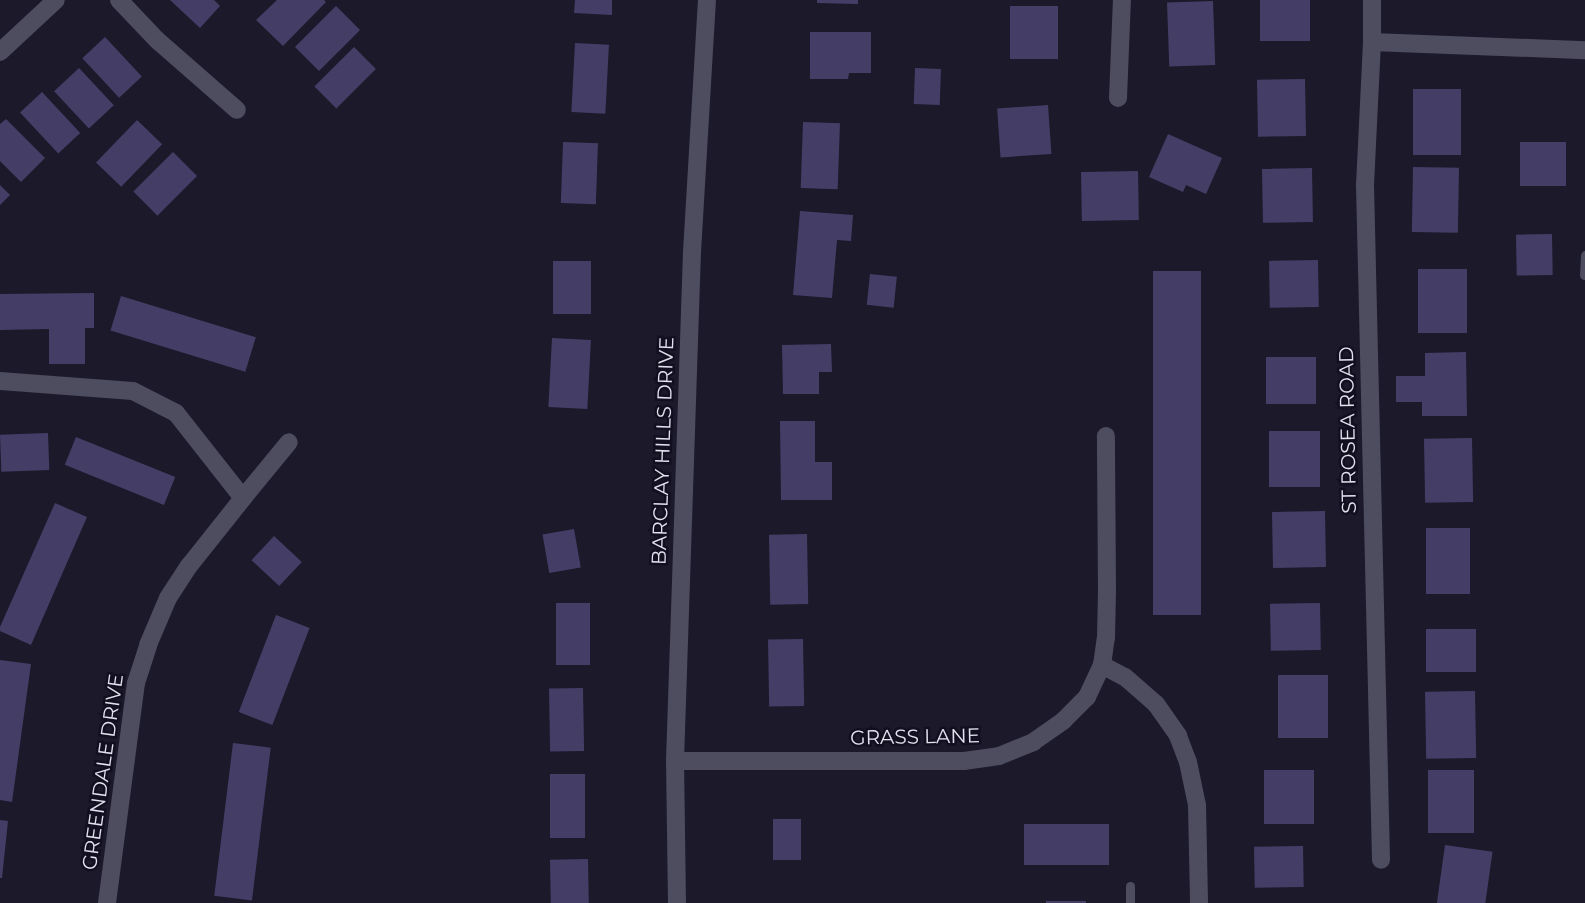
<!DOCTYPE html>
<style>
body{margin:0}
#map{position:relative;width:1585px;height:903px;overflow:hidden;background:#1b192a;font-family:Montserrat,sans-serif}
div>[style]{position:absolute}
.building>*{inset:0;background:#443e67;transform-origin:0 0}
.service>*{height:9px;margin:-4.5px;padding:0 4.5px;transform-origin:4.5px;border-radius:4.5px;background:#4e4c5f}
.minor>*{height:18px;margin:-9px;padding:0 9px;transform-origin:9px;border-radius:9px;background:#4e4c5f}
span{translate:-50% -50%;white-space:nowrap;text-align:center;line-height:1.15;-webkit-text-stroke:5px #121020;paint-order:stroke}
.street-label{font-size:20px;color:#e2e1ee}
</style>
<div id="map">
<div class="building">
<div style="clip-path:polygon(170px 0,214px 0,220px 6px,200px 28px)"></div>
<div style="clip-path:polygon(277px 0,324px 0,326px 2px,283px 46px,256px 20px)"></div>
<div style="clip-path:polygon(575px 0,612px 0,612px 15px,574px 13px)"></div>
<div style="clip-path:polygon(817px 0,858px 0,858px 4px,817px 3px)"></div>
<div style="left:1260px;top:0;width:50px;height:41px"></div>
<div style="left:1213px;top:1px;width:64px;height:46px;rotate:88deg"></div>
<div style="left:336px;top:6px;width:34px;height:58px;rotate:45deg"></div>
<div style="left:1010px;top:6px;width:48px;height:53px"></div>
<div style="clip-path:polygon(810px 32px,871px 32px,871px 73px,849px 73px,848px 79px,810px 79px)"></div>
<div style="left:105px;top:37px;width:54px;height:31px;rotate:47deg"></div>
<div style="left:575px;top:43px;width:34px;height:69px;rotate:3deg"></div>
<div style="left:354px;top:47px;width:31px;height:56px;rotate:45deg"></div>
<div style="left:79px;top:68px;width:51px;height:34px;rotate:47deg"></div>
<div style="left:915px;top:68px;width:26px;height:36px;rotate:2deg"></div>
<div style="left:1305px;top:79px;width:57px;height:48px;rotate:89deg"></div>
<div style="left:1461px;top:89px;width:66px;height:48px;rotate:90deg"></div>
<div style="left:42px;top:92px;width:56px;height:30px;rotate:47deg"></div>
<div style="left:1048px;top:105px;width:49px;height:51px;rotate:86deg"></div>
<div style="clip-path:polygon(6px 119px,45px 158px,21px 182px,0 161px,0 124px)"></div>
<div style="left:137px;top:120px;width:35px;height:59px;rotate:44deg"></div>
<div style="left:803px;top:122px;width:37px;height:66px;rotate:2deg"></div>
<div style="clip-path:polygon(1168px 134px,1222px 158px,1206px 194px,1186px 185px,1183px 192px,1149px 177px)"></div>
<div style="left:563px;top:142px;width:35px;height:61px;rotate:2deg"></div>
<div style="left:1566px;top:142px;width:44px;height:46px;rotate:90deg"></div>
<div style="left:173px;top:152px;width:34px;height:56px;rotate:45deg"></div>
<div style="left:1413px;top:167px;width:46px;height:65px;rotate:1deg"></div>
<div style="left:1312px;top:168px;width:54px;height:50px;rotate:89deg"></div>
<div style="left:1138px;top:171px;width:49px;height:57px;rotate:89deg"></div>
<div style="clip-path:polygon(0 185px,10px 195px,0 205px)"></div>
<div style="clip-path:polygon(800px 211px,853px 215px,851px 241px,837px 240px,832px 298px,793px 295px)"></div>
<div style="left:1552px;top:234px;width:41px;height:36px;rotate:89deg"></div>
<div style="left:1318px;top:260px;width:47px;height:49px;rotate:89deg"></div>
<div style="left:591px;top:261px;width:53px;height:38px;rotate:90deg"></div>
<div style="left:1418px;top:269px;width:49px;height:64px"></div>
<div style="left:1201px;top:271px;width:344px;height:48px;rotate:90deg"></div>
<div style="left:870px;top:274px;width:27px;height:31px;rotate:6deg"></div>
<div style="clip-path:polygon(94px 293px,94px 328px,85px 328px,85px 364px,49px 364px,49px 329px,0 330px,0 294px)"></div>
<div style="left:121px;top:296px;width:141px;height:36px;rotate:17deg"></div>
<div style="left:552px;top:338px;width:39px;height:69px;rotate:3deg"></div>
<div style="clip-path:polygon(831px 344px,832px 372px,819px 372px,819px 394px,783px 394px,782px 345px)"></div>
<div style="clip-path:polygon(1466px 352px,1467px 416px,1422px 416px,1422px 402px,1396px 402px,1396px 376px,1425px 376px,1425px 353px)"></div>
<div style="left:1316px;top:357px;width:47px;height:50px;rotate:90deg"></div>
<div style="clip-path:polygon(780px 421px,815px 421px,815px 462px,832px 462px,832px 500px,781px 500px)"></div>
<div style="left:1269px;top:431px;width:51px;height:56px"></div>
<div style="left:48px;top:433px;width:37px;height:48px;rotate:88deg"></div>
<div style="left:76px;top:437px;width:107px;height:30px;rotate:22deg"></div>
<div style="left:1472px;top:438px;width:64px;height:48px;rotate:89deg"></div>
<div style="clip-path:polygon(55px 503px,87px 517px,31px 645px,0 631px,0 627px)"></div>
<div style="left:1325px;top:511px;width:56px;height:53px;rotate:89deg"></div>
<div style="left:1426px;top:528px;width:44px;height:66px"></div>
<div style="left:574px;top:529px;width:39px;height:32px;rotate:80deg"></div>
<div style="left:807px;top:534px;width:70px;height:38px;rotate:89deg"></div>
<div style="left:274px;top:536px;width:38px;height:33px;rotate:43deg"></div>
<div style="left:556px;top:603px;width:34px;height:62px"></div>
<div style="left:1320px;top:603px;width:47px;height:50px;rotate:89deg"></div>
<div style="left:276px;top:615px;width:36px;height:104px;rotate:21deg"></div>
<div style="left:1476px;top:629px;width:43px;height:50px;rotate:90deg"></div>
<div style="left:803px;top:639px;width:67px;height:35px;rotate:89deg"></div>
<div style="clip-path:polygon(0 660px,31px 664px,12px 802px,0 800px)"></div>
<div style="left:1278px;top:675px;width:50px;height:63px"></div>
<div style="left:583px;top:688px;width:63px;height:34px;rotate:89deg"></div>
<div style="left:1475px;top:691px;width:67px;height:50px;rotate:89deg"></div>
<div style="left:233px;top:743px;width:38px;height:154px;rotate:7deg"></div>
<div style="left:1314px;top:770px;width:54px;height:50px;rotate:90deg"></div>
<div style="left:1428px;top:770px;width:46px;height:63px"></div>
<div style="left:550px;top:774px;width:35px;height:64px"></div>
<div style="left:773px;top:819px;width:28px;height:41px"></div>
<div style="clip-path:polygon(0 820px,8px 821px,2px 878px,0 878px)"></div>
<div style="left:1024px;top:824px;width:85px;height:41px"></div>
<div style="left:1445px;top:845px;width:48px;height:59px;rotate:8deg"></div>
<div style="left:1303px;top:846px;width:41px;height:49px;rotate:89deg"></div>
<div style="left:588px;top:859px;width:44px;height:38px;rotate:89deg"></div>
<div style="left:1046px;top:901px;width:40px;height:2px"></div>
</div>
<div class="service">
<div style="left:1584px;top:275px;width:20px;rotate:-87deg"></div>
<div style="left:1130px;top:903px;width:17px;rotate:-90deg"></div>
</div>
<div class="minor">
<div style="left:119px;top:0;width:55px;rotate:46.5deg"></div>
<div style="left:157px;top:40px;width:106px;rotate:41.2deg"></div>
<div style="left:1372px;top:0;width:42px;rotate:90deg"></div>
<div style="left:1372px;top:42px;width:143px;rotate:92.8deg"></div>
<div style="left:1365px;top:185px;width:675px;rotate:88.64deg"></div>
<div style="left:1372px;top:42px;width:213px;rotate:2.2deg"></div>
<div style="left:0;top:52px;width:76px;rotate:-42.9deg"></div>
<div style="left:1118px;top:98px;width:98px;rotate:-87.7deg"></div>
<div style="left:0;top:381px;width:133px;rotate:4.3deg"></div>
<div style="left:133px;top:391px;width:48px;rotate:27.1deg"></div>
<div style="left:176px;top:413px;width:108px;rotate:51.8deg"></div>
<div style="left:243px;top:498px;width:72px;rotate:-50.6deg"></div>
<div style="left:1102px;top:665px;width:26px;rotate:28deg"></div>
<div style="left:1125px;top:677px;width:41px;rotate:41.1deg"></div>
<div style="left:1156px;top:704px;width:39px;rotate:55deg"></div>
<div style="left:1178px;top:736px;width:28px;rotate:69deg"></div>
<div style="left:1188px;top:762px;width:44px;rotate:78.2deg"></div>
<div style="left:1197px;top:805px;width:98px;rotate:88.8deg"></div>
<div style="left:675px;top:761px;width:289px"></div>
<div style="left:964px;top:761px;width:35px;rotate:-8deg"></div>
<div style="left:999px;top:756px;width:37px;rotate:-22deg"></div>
<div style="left:1033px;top:742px;width:37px;rotate:-35deg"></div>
<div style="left:1063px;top:721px;width:34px;rotate:-45deg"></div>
<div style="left:1087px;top:697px;width:35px;rotate:-65deg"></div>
<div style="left:1102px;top:665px;width:27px;rotate:-82deg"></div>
<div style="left:1106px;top:638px;width:47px;rotate:-88.8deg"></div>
<div style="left:1107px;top:591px;width:155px;rotate:-90.4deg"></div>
<div style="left:107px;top:903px;width:222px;rotate:-82.5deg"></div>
<div style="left:136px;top:683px;width:40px;rotate:-72deg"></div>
<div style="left:148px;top:645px;width:51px;rotate:-66.9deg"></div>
<div style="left:168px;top:598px;width:38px;rotate:-57deg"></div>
<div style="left:189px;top:566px;width:87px;rotate:-51.5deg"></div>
<div style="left:677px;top:903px;width:142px;rotate:-90.8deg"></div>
<div style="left:675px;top:761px;width:509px;rotate:-88.09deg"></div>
<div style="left:692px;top:252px;width:252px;rotate:-86.6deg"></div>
</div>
<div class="street-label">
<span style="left:1348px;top:430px;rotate:-91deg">ST ROSEA ROAD</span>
<span style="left:663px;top:451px;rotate:-88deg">BARCLAY HILLS DRIVE</span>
<span style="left:915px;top:737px;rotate:-1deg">GRASS LANE</span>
<span style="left:103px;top:772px;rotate:-82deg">GREENDALE DRIVE</span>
</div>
</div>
